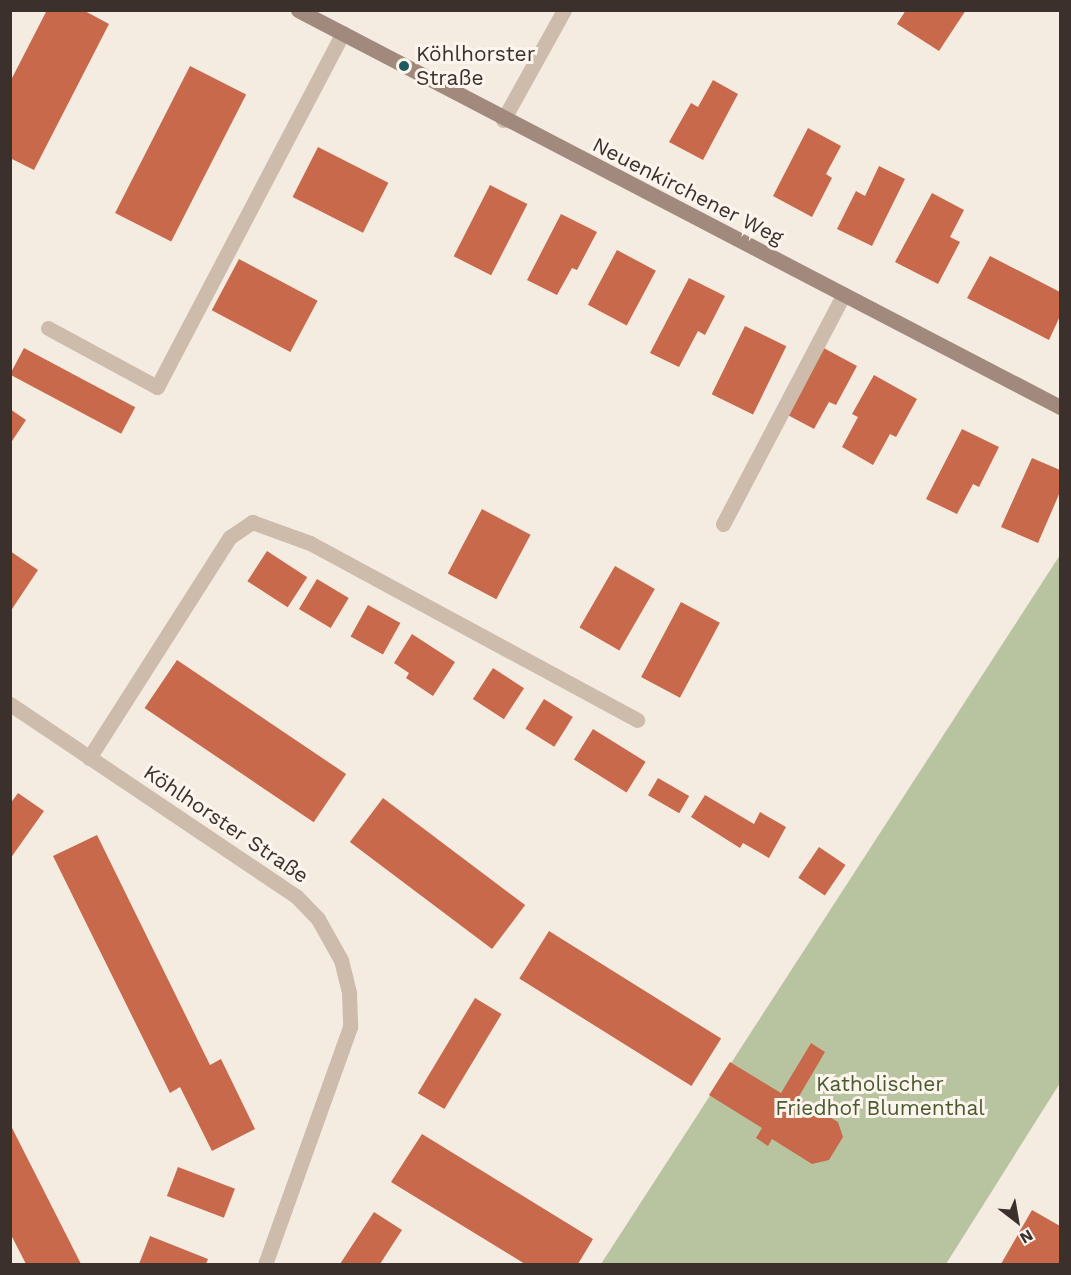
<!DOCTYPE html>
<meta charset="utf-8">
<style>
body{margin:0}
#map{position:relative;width:1071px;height:1275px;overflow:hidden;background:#f4ebe1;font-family:"Work Sans",sans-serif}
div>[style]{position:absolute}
.green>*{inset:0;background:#b8c4a0}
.building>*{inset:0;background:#c8694b;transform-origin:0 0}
.lane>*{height:15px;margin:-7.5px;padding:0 7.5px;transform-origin:7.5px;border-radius:7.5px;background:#cdbbac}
.street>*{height:15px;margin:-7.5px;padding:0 7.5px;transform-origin:7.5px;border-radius:7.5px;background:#cdbbac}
.secondary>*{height:15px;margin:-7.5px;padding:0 7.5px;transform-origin:7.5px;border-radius:7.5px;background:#a18a7d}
.dots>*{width:16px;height:16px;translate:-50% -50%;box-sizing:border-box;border:3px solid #fbf5ee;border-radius:50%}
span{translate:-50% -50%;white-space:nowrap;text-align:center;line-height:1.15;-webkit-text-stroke:6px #fbf5ee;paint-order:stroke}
.poi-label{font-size:21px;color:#3b302b}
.left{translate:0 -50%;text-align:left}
.street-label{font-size:21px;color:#3b302b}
.park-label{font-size:21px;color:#4a5a2e}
.frame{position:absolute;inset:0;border:12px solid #3b302b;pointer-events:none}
.north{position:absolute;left:987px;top:1191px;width:60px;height:60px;-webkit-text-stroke:4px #fbf5ee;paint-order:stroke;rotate:149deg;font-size:16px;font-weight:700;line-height:24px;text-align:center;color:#3b302b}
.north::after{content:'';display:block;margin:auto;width:21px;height:27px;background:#3b302b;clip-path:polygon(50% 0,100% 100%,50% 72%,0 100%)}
</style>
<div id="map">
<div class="green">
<div style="clip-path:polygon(1060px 555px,1060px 1083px,946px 1264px,601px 1264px)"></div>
</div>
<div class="building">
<div style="clip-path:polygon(47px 10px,83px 10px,109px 24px,34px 170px,10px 158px,10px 82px)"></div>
<div style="clip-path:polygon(906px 10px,966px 10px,939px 51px,897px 24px)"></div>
<div style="left:190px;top:66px;width:63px;height:165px;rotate:27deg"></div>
<div style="clip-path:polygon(713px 80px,738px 94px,703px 160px,669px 142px,691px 103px,698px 107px)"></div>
<div style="clip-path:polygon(808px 128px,841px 146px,826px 174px,832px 178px,812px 217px,773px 196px)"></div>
<div style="left:318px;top:147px;width:79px;height:56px;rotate:27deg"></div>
<div style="clip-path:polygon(879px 166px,905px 179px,872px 246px,837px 229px,856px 191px,865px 196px)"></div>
<div style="left:490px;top:185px;width:42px;height:80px;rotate:27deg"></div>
<div style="clip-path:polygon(932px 193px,964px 210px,950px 237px,960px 242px,938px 284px,895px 262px)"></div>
<div style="clip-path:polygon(561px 214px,597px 232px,577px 270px,572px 268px,557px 295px,527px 280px)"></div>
<div style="left:617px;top:250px;width:44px;height:62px;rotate:28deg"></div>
<div style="clip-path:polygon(990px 256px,1060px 292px,1060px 316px,1049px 340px,967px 298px)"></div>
<div style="left:239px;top:259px;width:89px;height:58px;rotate:28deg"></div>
<div style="clip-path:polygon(689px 278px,725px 296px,705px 335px,698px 331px,679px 367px,650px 353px)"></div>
<div style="left:745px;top:326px;width:46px;height:76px;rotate:26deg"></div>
<div style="clip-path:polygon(820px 346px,857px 366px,836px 405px,829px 402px,814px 429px,784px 413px)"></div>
<div style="left:24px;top:348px;width:126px;height:30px;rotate:28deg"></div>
<div style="clip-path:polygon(874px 375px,917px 399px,896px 437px,890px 434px,873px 465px,842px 447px,858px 417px,852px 414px)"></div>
<div style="clip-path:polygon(10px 409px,26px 420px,10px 444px)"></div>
<div style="clip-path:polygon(962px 429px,999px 447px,979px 487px,973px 484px,957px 514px,926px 499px)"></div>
<div style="clip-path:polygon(1032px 458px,1060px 470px,1060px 492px,1038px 543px,1001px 527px)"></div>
<div style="left:482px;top:509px;width:55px;height:73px;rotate:28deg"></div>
<div style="clip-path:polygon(10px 551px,38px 570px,10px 612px)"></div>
<div style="left:267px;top:551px;width:48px;height:36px;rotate:33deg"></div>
<div style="left:615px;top:566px;width:46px;height:71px;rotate:30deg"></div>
<div style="left:317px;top:579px;width:37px;height:35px;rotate:31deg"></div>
<div style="left:681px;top:602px;width:44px;height:85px;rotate:28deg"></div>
<div style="left:368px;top:605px;width:37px;height:36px;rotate:29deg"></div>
<div style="clip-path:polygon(412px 634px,455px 662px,433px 696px,406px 678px,409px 673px,394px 663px)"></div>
<div style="left:177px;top:660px;width:204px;height:58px;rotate:34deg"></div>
<div style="left:493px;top:668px;width:37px;height:37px;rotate:33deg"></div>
<div style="left:544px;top:699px;width:34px;height:35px;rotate:32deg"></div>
<div style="left:593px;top:729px;width:62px;height:36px;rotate:32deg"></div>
<div style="left:658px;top:778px;width:36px;height:20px;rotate:30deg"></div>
<div style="clip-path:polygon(18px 793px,44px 811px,10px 859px,10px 804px)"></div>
<div style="clip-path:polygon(705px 795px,754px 824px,760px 812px,786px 827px,769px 858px,743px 843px,740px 848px,691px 817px)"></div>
<div style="left:383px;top:798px;width:178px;height:55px;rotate:37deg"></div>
<div style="clip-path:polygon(97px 835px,210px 1065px,221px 1059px,255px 1129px,212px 1151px,180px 1087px,170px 1093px,53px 856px)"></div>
<div style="left:819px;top:847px;width:32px;height:37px;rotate:34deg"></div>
<div style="left:549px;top:931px;width:203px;height:56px;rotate:32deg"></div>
<div style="left:475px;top:998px;width:31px;height:111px;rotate:31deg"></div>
<div style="clip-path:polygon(811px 1043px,825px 1052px,798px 1098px,838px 1122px,843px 1137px,829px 1160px,812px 1164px,772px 1139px,768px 1146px,756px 1138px,762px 1128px,709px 1095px,730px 1062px,781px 1093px)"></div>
<div style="clip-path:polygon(10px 1124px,81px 1264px,26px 1264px,10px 1233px)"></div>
<div style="clip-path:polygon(422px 1134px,593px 1239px,578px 1264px,525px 1264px,391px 1182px)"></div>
<div style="left:178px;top:1167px;width:61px;height:31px;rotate:21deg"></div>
<div style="clip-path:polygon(1032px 1210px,1060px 1226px,1060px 1264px,1001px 1264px)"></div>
<div style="clip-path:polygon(374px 1212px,402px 1230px,380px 1264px,340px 1264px)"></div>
<div style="clip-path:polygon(150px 1236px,208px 1259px,206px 1264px,139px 1264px)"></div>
</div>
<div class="lane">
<div style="left:48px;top:328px;width:124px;rotate:28.4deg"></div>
<div style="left:157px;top:387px;width:400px;rotate:-62.3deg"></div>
<div style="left:723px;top:524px;width:259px;rotate:-62.3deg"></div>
<div style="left:89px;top:758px;width:262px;rotate:-57.5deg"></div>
<div style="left:230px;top:537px;width:27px;rotate:-34deg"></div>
<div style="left:252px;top:522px;width:62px;rotate:19.9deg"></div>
<div style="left:310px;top:543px;width:372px;rotate:28.4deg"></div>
</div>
<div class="street">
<div style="left:503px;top:120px;width:126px;rotate:-61deg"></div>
<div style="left:10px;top:704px;width:344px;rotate:33.9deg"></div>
<div style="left:296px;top:896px;width:32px;rotate:46deg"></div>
<div style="left:318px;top:919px;width:47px;rotate:60.7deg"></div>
<div style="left:341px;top:960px;width:34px;rotate:76deg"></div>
<div style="left:349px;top:993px;width:34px;rotate:88deg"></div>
<div style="left:350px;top:1027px;width:252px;rotate:109.7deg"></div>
</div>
<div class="secondary">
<div style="left:298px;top:10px;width:859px;rotate:27.52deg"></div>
</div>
<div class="dots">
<div style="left:404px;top:66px;background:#1f5a5e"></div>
</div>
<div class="poi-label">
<span class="left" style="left:416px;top:66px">Köhlhorster<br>Straße</span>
</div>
<div class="street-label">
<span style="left:688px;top:191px;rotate:27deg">Neuenkirchener Weg</span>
<span style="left:226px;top:824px;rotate:34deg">Köhlhorster Straße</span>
</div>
<div class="park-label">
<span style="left:880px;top:1096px">Katholischer<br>Friedhof Blumenthal</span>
</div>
<div class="frame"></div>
<div class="north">N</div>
</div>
